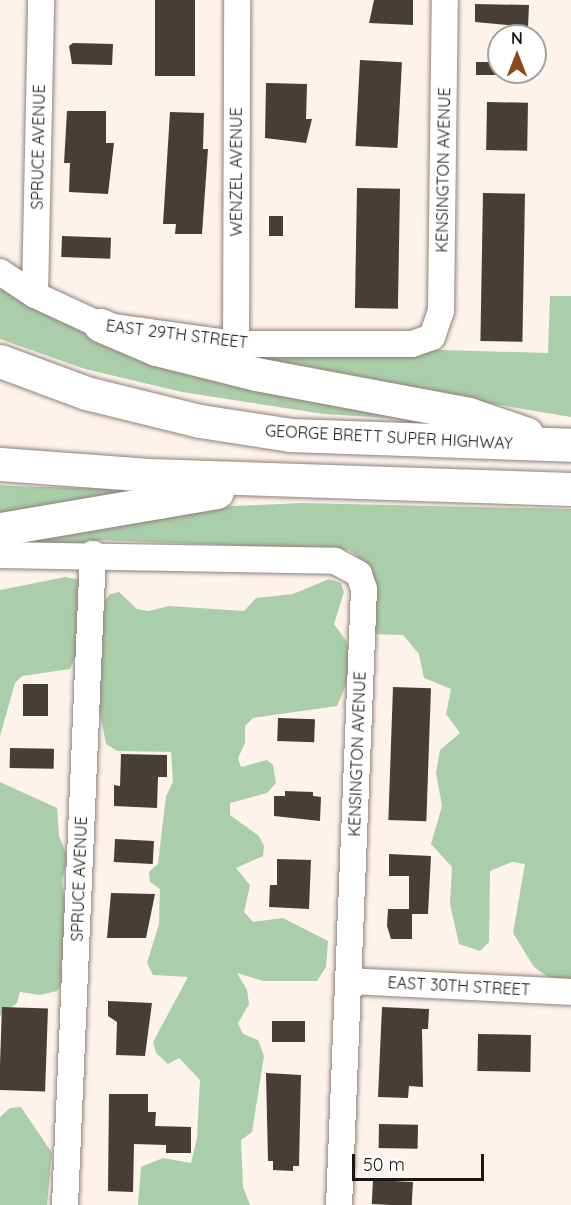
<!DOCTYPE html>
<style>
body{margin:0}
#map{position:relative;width:571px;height:1205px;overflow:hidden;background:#fef2ec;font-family:Quicksand,sans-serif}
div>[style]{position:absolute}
.green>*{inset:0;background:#abceaa}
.building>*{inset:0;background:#493d38;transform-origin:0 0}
.roads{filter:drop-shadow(0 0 2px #8f817b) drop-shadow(0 0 2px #8f817b)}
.minor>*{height:26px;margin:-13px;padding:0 13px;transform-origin:13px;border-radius:13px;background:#fff}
.highway>*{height:33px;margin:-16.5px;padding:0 16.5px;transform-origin:16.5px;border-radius:16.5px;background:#fff}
span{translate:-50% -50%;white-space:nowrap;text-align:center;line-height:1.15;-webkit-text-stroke:6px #fff;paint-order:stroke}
.street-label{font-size:16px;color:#1b1613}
.north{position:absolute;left:487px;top:24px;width:60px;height:60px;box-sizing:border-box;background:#fff;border:2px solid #a4a2a1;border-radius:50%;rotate:0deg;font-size:16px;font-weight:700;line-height:24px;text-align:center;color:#1b1613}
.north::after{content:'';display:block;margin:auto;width:21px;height:27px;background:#8d491c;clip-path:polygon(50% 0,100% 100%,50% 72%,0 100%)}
.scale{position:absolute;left:352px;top:1154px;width:132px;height:27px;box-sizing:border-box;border:3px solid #1b1613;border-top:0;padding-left:8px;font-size:18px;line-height:21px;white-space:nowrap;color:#1b1613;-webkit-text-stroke:4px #fff;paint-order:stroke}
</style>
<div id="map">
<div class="green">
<div style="clip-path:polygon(0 280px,455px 422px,324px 414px,182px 392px,85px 369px,0 339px)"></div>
<div style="clip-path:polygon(550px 296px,571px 296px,571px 417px,285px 369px,172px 342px,548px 353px)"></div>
<div style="clip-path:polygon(0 485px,11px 486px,188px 491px,0 521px)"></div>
<div style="clip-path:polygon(301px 503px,571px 509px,571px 980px,548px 977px,534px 967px,513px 933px,525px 864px,512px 862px,490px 871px,489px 942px,480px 951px,459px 944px,450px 904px,452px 867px,431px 844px,442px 806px,436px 773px,440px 750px,460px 733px,446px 714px,451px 689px,424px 678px,419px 654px,403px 635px,370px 634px,371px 578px,365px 562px,349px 550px,99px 540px,82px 547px,0 549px,0 537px,192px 508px)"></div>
<div style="clip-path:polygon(65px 577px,81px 580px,95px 614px,110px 594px,119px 592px,137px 609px,148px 611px,169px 606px,244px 611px,256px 598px,293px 594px,329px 579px,341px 583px,344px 592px,334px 624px,347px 642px,350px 676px,337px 706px,253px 718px,245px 726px,245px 743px,238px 758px,241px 767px,267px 760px,273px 765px,276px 783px,267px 793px,230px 803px,230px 815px,259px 836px,264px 846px,263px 856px,236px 868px,250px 885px,244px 912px,253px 922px,283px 918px,328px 941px,326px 967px,317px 981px,263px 981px,237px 973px,247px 990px,249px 1004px,238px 1023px,243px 1034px,258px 1040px,264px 1056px,252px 1132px,241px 1140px,243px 1187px,250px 1205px,138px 1205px,141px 1167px,163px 1158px,191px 1163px,197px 1138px,200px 1080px,179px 1058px,168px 1064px,156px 1053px,153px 1042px,188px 977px,153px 975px,147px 963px,159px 924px,160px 889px,150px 882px,149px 872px,158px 864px,166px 796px,173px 782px,171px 752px,117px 751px,106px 744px,94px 681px,95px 646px,76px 654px,70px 669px,22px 676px,15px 683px,0 736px,0 590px)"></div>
<div style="clip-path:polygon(0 782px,57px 808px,59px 836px,68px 857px,62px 880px,66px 915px,62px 983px,57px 991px,40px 995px,20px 992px,17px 1003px,0 1016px)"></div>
<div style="clip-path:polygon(21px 1107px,52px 1153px,47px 1205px,0 1205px,0 1117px,10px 1108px)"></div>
</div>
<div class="building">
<div style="left:155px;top:0;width:40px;height:76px"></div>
<div style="clip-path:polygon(374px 0,413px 0,413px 25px,369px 23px)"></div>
<div style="clip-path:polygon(475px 4px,529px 5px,528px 27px,475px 22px)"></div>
<div style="clip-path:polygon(73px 43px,113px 44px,112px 65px,72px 64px,69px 46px)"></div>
<div style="left:360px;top:60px;width:42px;height:86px;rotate:3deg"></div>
<div style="left:476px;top:62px;width:23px;height:13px"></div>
<div style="clip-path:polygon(266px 83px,307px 84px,306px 119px,312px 119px,306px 143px,265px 138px)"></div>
<div style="left:487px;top:102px;width:41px;height:48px;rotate:1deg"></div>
<div style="clip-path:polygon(67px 111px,106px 111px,106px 143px,114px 143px,108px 194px,69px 192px,70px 163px,64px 163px)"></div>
<div style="clip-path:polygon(170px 112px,204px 113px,203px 149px,208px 149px,202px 234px,175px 234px,176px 224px,163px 224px)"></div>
<div style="left:357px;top:188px;width:43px;height:120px;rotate:1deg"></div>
<div style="left:483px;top:193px;width:42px;height:148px;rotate:1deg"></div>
<div style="left:269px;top:216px;width:14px;height:20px"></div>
<div style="left:62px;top:236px;width:49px;height:21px;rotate:2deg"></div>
<div style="left:23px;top:684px;width:25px;height:32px"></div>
<div style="left:393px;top:687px;width:38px;height:133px;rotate:2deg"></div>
<div style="left:278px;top:718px;width:37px;height:23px;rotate:2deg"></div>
<div style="left:10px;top:748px;width:44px;height:20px;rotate:1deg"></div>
<div style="clip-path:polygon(121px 754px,167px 755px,167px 777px,158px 777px,157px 808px,114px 806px,114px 785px,120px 786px)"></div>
<div style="clip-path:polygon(285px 791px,313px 792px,313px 796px,321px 797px,320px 821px,274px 816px,274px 796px,285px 796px)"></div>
<div style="left:115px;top:839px;width:39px;height:23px;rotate:3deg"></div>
<div style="clip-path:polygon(389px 854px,431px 856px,428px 914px,412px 914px,412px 939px,391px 939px,387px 926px,388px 909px,409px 909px,409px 876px,389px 876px)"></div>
<div style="clip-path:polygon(277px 859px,311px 860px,309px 909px,269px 907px,270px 885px,277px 885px)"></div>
<div style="clip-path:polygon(111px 893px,155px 894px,146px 938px,107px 938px)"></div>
<div style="clip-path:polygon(108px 1001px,152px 1003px,145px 1056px,116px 1055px,117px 1022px,108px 1016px)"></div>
<div style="left:2px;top:1007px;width:46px;height:83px;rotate:2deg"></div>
<div style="clip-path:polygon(382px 1007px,429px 1009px,428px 1029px,422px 1029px,423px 1087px,409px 1086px,408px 1098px,378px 1097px)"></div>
<div style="left:272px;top:1021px;width:33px;height:21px"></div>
<div style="left:478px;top:1034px;width:53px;height:37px;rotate:1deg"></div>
<div style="clip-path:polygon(266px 1073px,301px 1075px,299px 1166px,293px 1166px,293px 1171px,273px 1170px,273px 1161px,268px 1161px)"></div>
<div style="clip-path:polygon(109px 1094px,148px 1094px,148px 1112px,156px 1112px,155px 1126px,191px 1127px,191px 1153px,166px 1153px,166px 1145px,134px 1144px,133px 1192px,108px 1191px)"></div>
<div style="left:379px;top:1124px;width:39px;height:24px;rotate:1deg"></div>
<div style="left:373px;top:1180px;width:40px;height:24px;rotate:3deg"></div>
</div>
<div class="roads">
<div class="minor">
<div style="left:0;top:272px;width:42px;rotate:33.3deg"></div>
<div style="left:35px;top:295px;width:72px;rotate:24.8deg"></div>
<div style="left:100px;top:325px;width:137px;rotate:8deg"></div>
<div style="left:236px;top:344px;width:176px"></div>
<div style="left:412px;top:344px;width:21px;rotate:-19deg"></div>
<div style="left:432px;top:337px;width:28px;rotate:-71deg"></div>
<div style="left:441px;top:311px;width:311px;rotate:-89.3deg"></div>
<div style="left:35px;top:295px;width:295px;rotate:-88.8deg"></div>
<div style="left:236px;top:344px;width:344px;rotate:-89.8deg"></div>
<div style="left:0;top:555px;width:335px;rotate:1deg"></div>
<div style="left:335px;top:561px;width:27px;rotate:28deg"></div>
<div style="left:359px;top:574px;width:16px;rotate:72deg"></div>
<div style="left:364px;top:589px;width:617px;rotate:92.32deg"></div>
<div style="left:348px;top:981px;width:223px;rotate:2.8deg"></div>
<div style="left:65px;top:1205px;width:652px;rotate:-87.54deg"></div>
</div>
<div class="highway">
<div style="left:100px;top:325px;width:61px;rotate:23.2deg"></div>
<div style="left:156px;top:349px;width:103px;rotate:14deg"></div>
<div style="left:256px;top:374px;width:217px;rotate:10.6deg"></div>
<div style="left:469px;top:414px;width:61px;rotate:19deg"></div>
<div style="left:0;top:361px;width:92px;rotate:20.4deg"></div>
<div style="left:86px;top:393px;width:117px;rotate:13.8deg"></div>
<div style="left:200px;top:421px;width:91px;rotate:8.8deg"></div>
<div style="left:290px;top:435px;width:281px;rotate:2deg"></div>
<div style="left:0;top:464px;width:149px;rotate:4.2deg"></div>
<div style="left:149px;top:475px;width:422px;rotate:1.9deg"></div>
<div style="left:0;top:529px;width:220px;rotate:-9.7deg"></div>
</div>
</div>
<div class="street-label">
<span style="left:38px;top:147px;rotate:-89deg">SPRUCE AVENUE</span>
<span style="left:443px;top:170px;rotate:-89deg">KENSINGTON AVENUE</span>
<span style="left:236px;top:172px;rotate:-90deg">WENZEL AVENUE</span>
<span style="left:177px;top:334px;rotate:7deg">EAST 29TH STREET</span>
<span style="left:389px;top:437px;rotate:3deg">GEORGE BRETT SUPER HIGHWAY</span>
<span style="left:357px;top:754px;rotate:-88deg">KENSINGTON AVENUE</span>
<span style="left:79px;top:879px;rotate:-88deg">SPRUCE AVENUE</span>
<span style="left:459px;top:986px;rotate:3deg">EAST 30TH STREET</span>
</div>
<div class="north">N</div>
<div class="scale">50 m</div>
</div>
